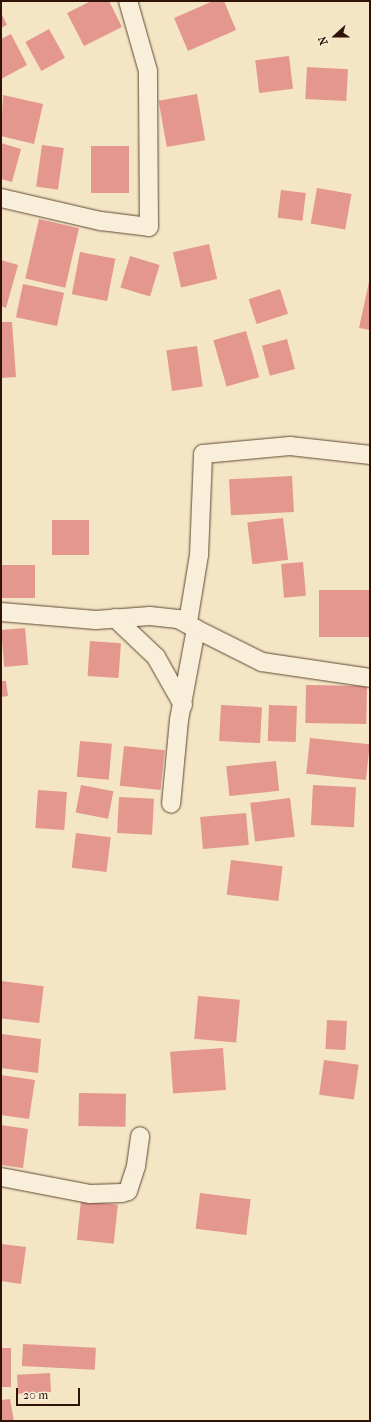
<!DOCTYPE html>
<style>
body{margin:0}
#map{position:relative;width:371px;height:1422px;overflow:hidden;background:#f4e5c4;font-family:"IM FELL French Canon",serif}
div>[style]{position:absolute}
.building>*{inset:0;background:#e3978e;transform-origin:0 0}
.roads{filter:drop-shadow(0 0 1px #604836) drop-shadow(0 0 1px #604836)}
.street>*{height:18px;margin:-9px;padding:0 9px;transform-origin:9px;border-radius:9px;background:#f8eed9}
span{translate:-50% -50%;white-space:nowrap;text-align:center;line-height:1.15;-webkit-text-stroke:3px #f8eed9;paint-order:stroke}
.frame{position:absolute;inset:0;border:2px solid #2f1306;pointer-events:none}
.north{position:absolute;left:315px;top:16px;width:40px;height:40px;-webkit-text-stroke:3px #f8eed9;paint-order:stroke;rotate:249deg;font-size:11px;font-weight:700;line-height:16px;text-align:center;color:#2f1306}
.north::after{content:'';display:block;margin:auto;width:14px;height:18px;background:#2f1306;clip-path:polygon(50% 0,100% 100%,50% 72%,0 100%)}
.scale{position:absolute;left:16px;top:1388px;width:64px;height:18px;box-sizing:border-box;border:2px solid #2f1306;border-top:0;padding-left:5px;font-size:12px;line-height:14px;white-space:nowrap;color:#2f1306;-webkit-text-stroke:3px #f8eed9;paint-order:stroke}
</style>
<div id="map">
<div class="building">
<div style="clip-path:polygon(91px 1px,109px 1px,122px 27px,84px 46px,67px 13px)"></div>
<div style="clip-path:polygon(213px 1px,224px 1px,236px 30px,188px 51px,174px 18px)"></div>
<div style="clip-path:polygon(1px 13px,7px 25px,1px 28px)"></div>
<div style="left:49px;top:29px;width:33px;height:27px;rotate:61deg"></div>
<div style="clip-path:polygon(11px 34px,27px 65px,1px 79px,1px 39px)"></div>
<div style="left:289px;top:56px;width:33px;height:34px;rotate:83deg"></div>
<div style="left:307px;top:67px;width:41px;height:32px;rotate:3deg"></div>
<div style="left:197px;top:94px;width:47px;height:39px;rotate:80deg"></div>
<div style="clip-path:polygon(3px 95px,43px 104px,34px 144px,1px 136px)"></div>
<div style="clip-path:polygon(1px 143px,21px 149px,12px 182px,1px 179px)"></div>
<div style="left:42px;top:145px;width:22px;height:42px;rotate:8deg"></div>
<div style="left:91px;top:146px;width:38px;height:47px"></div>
<div style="left:317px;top:188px;width:35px;height:36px;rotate:10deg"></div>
<div style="left:281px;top:190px;width:25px;height:28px;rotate:7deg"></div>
<div style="left:39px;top:219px;width:41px;height:61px;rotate:13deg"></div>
<div style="left:209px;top:244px;width:36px;height:37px;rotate:77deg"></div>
<div style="left:80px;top:252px;width:36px;height:43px;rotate:11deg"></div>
<div style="left:130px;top:256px;width:31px;height:33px;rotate:17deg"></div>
<div style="clip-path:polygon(1px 260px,18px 265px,6px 308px,1px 306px)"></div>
<div style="clip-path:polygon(369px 282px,370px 282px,370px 330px,359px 328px)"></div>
<div style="left:23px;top:284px;width:42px;height:34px;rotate:12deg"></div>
<div style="left:280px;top:289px;width:26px;height:33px;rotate:72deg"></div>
<div style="clip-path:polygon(1px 322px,12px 322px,16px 377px,1px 378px)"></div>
<div style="left:246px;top:331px;width:48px;height:34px;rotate:74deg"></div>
<div style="left:287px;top:339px;width:31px;height:26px;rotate:75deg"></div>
<div style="left:197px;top:346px;width:41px;height:31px;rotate:82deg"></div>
<div style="left:292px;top:476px;width:36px;height:63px;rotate:87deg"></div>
<div style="left:283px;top:518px;width:42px;height:36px;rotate:83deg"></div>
<div style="left:52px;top:520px;width:37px;height:35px"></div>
<div style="left:303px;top:562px;width:34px;height:22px;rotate:85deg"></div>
<div style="left:1px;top:565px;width:34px;height:33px"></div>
<div style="left:370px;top:590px;width:47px;height:51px;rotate:90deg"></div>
<div style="left:25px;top:628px;width:37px;height:24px;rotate:85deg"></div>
<div style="left:90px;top:641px;width:31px;height:35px;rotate:4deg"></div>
<div style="clip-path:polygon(1px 681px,6px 681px,8px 696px,1px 697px)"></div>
<div style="left:306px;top:685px;width:61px;height:38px;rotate:1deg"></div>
<div style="left:221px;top:705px;width:41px;height:36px;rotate:3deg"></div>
<div style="left:269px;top:705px;width:28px;height:36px;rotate:2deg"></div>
<div style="left:310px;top:738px;width:60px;height:36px;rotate:6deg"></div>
<div style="left:80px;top:741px;width:32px;height:36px;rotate:5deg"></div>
<div style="left:124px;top:746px;width:41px;height:40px;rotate:6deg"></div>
<div style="left:276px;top:761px;width:30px;height:50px;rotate:84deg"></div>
<div style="left:81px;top:785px;width:33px;height:28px;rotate:11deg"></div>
<div style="left:313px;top:785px;width:43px;height:40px;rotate:3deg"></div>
<div style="left:38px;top:790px;width:29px;height:38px;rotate:4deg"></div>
<div style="left:119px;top:797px;width:35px;height:36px;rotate:3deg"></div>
<div style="left:290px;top:798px;width:39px;height:40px;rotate:83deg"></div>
<div style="left:246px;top:813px;width:32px;height:46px;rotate:85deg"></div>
<div style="left:76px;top:833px;width:35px;height:35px;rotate:7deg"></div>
<div style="left:231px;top:860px;width:52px;height:35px;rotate:7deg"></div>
<div style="left:1px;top:981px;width:43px;height:37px;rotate:7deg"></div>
<div style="left:198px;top:996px;width:42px;height:43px;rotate:5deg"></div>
<div style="left:327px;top:1020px;width:20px;height:29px;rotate:3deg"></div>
<div style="clip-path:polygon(1px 1034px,41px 1039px,38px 1073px,1px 1068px)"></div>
<div style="left:223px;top:1048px;width:42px;height:53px;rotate:86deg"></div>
<div style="left:324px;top:1060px;width:35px;height:35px;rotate:8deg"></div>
<div style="clip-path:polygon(1px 1075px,35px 1080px,29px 1119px,1px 1115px)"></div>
<div style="left:79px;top:1093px;width:47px;height:33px;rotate:1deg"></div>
<div style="clip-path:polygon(1px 1125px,28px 1129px,23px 1168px,1px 1165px)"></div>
<div style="left:200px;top:1193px;width:51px;height:36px;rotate:7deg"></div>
<div style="left:81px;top:1201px;width:37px;height:39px;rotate:6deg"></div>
<div style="clip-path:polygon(1px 1244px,26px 1247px,21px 1284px,1px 1281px)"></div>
<div style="left:23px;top:1344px;width:73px;height:22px;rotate:3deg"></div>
<div style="left:1px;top:1348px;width:10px;height:39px"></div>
<div style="left:50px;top:1373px;width:19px;height:33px;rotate:87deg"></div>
<div style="clip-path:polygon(10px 1399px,14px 1421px,1px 1421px,1px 1400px)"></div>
</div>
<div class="roads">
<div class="street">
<div style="left:1px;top:198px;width:103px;rotate:13deg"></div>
<div style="left:101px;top:221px;width:48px;rotate:7.1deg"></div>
<div style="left:149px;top:227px;width:156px;rotate:-90.4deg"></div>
<div style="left:148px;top:71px;width:73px;rotate:-105.9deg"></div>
<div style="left:1px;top:612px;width:95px;rotate:4.8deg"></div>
<div style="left:96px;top:620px;width:54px;rotate:-4.2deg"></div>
<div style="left:150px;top:616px;width:28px;rotate:6deg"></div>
<div style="left:178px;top:619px;width:21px;rotate:29deg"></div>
<div style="left:196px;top:629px;width:93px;rotate:100.6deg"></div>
<div style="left:179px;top:720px;width:84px;rotate:95.4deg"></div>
<div style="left:115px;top:618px;width:57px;rotate:43.6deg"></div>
<div style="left:156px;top:657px;width:55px;rotate:60.6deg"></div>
<div style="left:188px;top:622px;width:68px;rotate:-80.7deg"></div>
<div style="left:199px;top:555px;width:101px;rotate:-87.7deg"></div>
<div style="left:203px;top:454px;width:87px;rotate:-5.3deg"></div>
<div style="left:290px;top:446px;width:81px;rotate:6.4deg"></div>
<div style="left:196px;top:629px;width:74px;rotate:26.6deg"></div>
<div style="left:262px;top:662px;width:109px;rotate:8.4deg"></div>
<div style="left:1px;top:1177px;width:91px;rotate:10.8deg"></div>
<div style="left:90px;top:1194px;width:32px;rotate:-2deg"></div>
<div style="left:122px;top:1193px;width:6px;rotate:-18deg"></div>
<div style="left:128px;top:1191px;width:26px;rotate:-72deg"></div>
<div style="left:136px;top:1166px;width:30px;rotate:-82deg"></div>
</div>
</div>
<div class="frame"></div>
<div class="north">N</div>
<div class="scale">20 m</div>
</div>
